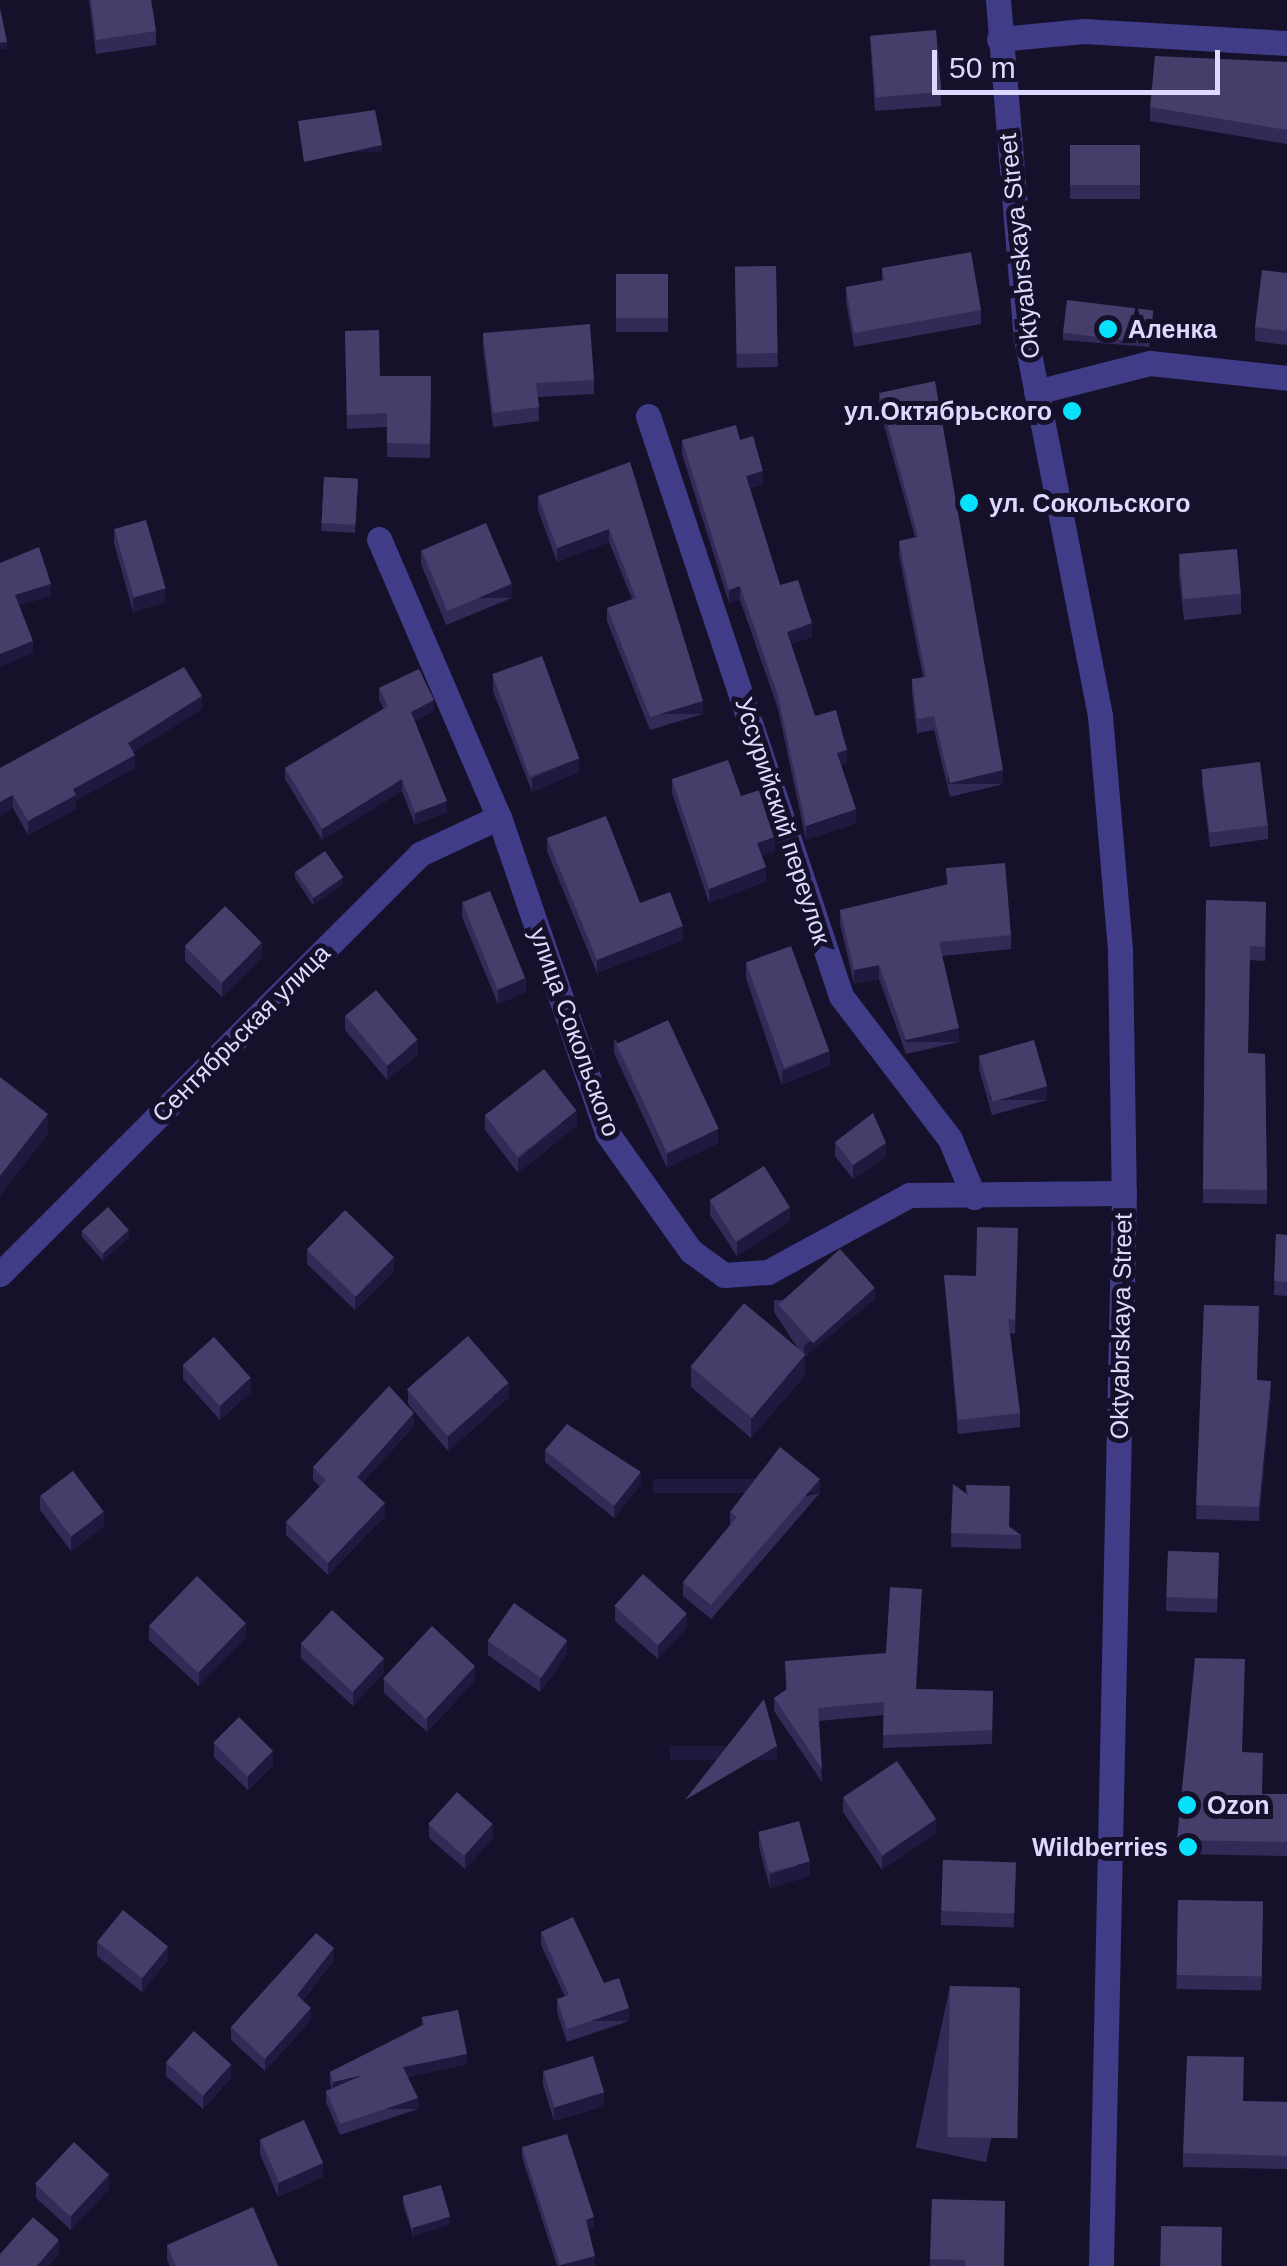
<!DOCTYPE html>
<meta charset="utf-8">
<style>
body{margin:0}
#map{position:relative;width:1287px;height:2266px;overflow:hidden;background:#15112a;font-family:Helvetica,sans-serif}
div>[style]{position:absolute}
.minor>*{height:25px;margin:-12.5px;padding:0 12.5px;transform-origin:12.5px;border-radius:12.5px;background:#403c88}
.wall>*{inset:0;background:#342a58;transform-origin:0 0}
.shaded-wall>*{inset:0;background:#20183e;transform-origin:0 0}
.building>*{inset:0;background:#463d6a;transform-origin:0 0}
.dots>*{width:28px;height:28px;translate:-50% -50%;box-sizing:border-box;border:5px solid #15112a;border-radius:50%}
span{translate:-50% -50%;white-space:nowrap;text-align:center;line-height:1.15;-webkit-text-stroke:10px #15112a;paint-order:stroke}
.street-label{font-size:25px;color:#dedaff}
.poi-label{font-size:25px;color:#dedaff;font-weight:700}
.left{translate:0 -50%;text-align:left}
.right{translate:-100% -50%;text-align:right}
.scale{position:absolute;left:932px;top:50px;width:288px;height:45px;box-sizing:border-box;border:5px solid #dedaff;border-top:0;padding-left:12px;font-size:30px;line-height:35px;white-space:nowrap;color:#dedaff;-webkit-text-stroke:8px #15112a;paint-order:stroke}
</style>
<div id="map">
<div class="minor">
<div style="left:998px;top:0;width:339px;rotate:85.3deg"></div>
<div style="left:1026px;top:338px;width:385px;rotate:78.9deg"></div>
<div style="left:1100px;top:716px;width:236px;rotate:85.1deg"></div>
<div style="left:1120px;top:951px;width:242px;rotate:89.1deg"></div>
<div style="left:1124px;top:1193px;width:1073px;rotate:91.23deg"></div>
<div style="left:999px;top:39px;width:85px;rotate:-5.4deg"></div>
<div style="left:1084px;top:31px;width:203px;rotate:3.4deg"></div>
<div style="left:1036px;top:392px;width:118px;rotate:-14.3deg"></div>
<div style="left:1150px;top:363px;width:138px;rotate:6.2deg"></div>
<div style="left:648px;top:416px;width:611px;rotate:71.59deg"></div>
<div style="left:841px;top:996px;width:180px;rotate:52.7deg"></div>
<div style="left:950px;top:1139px;width:63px;rotate:67.5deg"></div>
<div style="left:379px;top:539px;width:303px;rotate:66.7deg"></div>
<div style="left:499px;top:817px;width:334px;rotate:71.1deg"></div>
<div style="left:607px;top:1133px;width:145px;rotate:54.6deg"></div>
<div style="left:691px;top:1251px;width:41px;rotate:36deg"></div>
<div style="left:724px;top:1275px;width:44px;rotate:-3.9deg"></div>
<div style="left:768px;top:1272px;width:161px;rotate:-28.6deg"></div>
<div style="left:909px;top:1195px;width:215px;rotate:-0.5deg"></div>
<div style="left:0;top:1274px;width:594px;rotate:-45deg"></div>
<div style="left:420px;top:854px;width:87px;rotate:-25.1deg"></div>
</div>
<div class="wall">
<div style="clip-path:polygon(89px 0,151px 0,156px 31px,156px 45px,96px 54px)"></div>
<div style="clip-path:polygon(870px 38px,941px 92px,941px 106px,875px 111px)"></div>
<div style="clip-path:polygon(1287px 62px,1287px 144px,1150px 121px,1150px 107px)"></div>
<div style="left:1070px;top:145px;width:70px;height:54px"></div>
<div style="left:776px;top:266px;width:101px;height:41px;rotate:89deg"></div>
<div style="clip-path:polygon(882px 268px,981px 310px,981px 324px,854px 347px,846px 301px,846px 287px,882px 281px)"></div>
<div style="clip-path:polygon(1287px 273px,1287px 345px,1255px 341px,1255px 327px)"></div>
<div style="left:616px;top:274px;width:52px;height:58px"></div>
<div style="clip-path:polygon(1153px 318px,1149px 347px,1063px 340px,1063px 333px)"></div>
<div style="clip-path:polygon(345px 331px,380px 376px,431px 376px,430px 458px,387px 457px,387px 427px,347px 429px)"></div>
<div style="clip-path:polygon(483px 333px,594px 380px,594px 394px,538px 397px,539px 421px,493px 427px,483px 347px)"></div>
<div style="clip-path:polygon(879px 393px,1003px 784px,950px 797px,934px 730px,917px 733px,912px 693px,912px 679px,923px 677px,899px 555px,899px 541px,915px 537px,879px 407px)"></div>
<div style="clip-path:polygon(682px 440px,740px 440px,763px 484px,750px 488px,780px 585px,812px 637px,791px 644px,815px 716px,847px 764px,841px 765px,856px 823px,806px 840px,778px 709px,740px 600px,729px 603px,682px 454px)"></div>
<div style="clip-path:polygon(630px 462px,703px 714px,650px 730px,607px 621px,607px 608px,632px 599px,609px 542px,557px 562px,538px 510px,538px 496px)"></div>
<div style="left:324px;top:477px;width:34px;height:54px;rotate:3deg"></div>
<div style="clip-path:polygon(114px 529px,165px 602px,133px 612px,114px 543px)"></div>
<div style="clip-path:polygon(421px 550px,512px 598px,446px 625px,421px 564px)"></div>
<div style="clip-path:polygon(1179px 554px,1241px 594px,1241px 614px,1184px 620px,1179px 575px)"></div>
<div style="clip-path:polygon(493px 677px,579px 772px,532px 792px,493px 691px)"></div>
<div style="clip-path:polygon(379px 688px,434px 711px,415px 721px,447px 812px,415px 825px,402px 791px,322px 840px,285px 779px,285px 768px,384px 709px,379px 700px)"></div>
<div style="clip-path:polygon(202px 709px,133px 752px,135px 768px,76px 800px,76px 809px,28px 835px,13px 808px,0 768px)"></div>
<div style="clip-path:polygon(1202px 770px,1268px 825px,1268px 839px,1210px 847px,1202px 784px)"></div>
<div style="clip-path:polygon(672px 779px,741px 796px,775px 851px,762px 855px,766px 881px,709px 903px,672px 793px)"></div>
<div style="clip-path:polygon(547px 838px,640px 903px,683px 940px,597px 973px,547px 851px)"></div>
<div style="clip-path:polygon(946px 868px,1011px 935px,1011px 949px,942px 956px,959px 1042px,906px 1054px,879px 979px,854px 984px,840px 924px,840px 910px,947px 885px)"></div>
<div style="clip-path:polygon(295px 871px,343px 884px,313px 905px,295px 878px)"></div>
<div style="clip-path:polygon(1206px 900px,1266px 902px,1265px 961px,1250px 960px,1248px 1053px,1265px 1054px,1267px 1204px,1203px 1203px)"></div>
<div style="clip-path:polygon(462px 903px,526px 992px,498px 1004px,462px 917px)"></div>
<div style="clip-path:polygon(185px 947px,262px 957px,222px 997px,185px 961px)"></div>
<div style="clip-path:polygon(746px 964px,830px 1065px,782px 1085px,746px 978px)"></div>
<div style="clip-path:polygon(345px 1016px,418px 1054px,387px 1080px,345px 1030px)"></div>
<div style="clip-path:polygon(614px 1039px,718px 1143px,667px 1168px,614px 1053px)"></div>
<div style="clip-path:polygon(979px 1055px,1047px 1100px,992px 1115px,979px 1069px)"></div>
<div style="clip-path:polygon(485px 1116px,577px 1125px,518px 1173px,485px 1130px)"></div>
<div style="clip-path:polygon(835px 1142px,886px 1157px,853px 1179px,835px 1156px)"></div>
<div style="clip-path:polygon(710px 1201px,790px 1221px,737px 1256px,710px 1215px)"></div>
<div style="clip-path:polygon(1018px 1228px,1015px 1334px,1010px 1333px,1020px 1413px,1020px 1427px,958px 1434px,944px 1275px,976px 1276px)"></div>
<div style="clip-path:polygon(82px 1230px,129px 1237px,103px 1261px,82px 1237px)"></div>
<div style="clip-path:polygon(1276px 1234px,1287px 1235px,1287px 1296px,1274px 1295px)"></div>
<div style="clip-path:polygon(307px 1250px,394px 1271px,355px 1310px,307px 1264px)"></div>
<div style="clip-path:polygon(875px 1299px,805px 1356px,805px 1375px,751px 1438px,691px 1387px,691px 1367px,799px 1350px,774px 1312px,774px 1300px)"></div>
<div style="clip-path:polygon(1204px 1305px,1258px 1380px,1271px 1395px,1259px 1521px,1196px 1519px)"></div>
<div style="clip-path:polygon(183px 1365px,251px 1392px,220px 1420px,183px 1379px)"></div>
<div style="clip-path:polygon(408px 1390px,509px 1397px,448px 1451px,408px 1404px)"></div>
<div style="clip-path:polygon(414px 1426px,363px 1482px,385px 1516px,328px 1575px,286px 1535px,286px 1522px,320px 1487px,313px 1480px,313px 1467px)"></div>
<div style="clip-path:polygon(545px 1450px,641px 1484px,614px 1518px,545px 1462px)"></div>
<div style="clip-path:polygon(953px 1484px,966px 1494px,966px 1485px,1010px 1527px,1021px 1535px,1021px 1549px,951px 1547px)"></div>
<div style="clip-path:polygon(820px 1493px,711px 1619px,683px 1596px,683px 1582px,730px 1525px,730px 1512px)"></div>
<div style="clip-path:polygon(40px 1496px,104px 1526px,71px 1551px,40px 1510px)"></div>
<div style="left:1168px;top:1551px;width:51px;height:60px;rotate:2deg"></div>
<div style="clip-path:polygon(615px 1607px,687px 1627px,658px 1659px,615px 1621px)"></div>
<div style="clip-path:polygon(149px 1626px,246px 1637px,199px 1686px,149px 1640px)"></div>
<div style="clip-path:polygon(488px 1641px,567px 1654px,540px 1692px,488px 1655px)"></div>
<div style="clip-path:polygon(301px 1644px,384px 1672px,353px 1706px,301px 1658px)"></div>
<div style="clip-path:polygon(785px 1661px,917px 1689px,993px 1691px,992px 1744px,883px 1748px,884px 1715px,819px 1721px,822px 1782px,774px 1711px,774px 1698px,786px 1690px)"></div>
<div style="clip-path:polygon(384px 1679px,475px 1680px,427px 1732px,384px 1693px)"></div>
<div style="clip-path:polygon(214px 1743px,273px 1765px,248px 1790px,214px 1757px)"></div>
<div style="clip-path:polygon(1242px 1752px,1262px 1794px,1287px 1794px,1287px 1856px,1177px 1854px,1177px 1840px)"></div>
<div style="clip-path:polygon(843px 1798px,936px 1833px,882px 1870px,843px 1812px)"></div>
<div style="clip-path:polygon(429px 1824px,493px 1838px,465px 1869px,429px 1838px)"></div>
<div style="clip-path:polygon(759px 1833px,810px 1876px,770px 1888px,759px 1847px)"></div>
<div style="left:943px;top:1860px;width:73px;height:65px;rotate:2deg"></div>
<div style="left:1178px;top:1900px;width:85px;height:89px;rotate:1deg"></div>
<div style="clip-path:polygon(541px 1932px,604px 1983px,629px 2021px,567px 2042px,557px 2012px,557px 1999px,565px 1997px,541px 1945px)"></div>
<div style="clip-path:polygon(97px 1942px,168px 1960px,142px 1992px,97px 1956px)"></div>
<div style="clip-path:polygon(334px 1960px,303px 2000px,311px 2020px,265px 2071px,231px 2040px,231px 2027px)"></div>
<div style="left:950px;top:1986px;width:72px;height:165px;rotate:12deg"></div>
<div style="clip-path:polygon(422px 2017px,467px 2064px,407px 2077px,418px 2109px,340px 2135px,326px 2102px,326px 2091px,332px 2089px,330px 2083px,330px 2072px,422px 2025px)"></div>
<div style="clip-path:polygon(166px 2062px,231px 2078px,203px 2109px,166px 2076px)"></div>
<div style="clip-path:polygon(543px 2071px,604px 2106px,554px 2121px,543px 2085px)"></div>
<div style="clip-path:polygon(1244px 2101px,1287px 2102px,1287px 2169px,1183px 2167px,1183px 2153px)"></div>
<div style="clip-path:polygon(260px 2140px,323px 2177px,278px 2197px,260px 2154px)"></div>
<div style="clip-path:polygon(522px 2147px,594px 2227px,588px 2229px,595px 2266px,557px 2266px,522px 2157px)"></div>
<div style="clip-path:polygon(36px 2184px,109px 2189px,71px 2230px,36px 2198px)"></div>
<div style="clip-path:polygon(403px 2196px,450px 2224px,413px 2236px,403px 2204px)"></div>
<div style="clip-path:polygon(932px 2199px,1004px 2266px,930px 2266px)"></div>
<div style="clip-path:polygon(167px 2245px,278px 2266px,170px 2266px,167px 2259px)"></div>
</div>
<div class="shaded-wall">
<div style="clip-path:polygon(7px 42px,7px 49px,0 50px,0 43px)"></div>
<div style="left:382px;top:145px;width:7px;height:80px;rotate:90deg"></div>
<div style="clip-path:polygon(763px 471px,763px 484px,746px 489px,746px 476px)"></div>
<div style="clip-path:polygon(609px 529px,609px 542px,557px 562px,557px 548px)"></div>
<div style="clip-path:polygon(51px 584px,51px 596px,15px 607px,15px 595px)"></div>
<div style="left:512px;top:584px;width:14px;height:71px;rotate:90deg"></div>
<div style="clip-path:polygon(740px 586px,740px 600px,729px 603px,729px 590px)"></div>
<div style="clip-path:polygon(165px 588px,165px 602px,133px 612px,133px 598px)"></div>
<div style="clip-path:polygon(812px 623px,812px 637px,787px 645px,787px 632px)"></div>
<div style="clip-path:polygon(33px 641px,33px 653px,0 667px,0 654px)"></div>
<div style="clip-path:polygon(202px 696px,202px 709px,128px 756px,128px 743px)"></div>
<div style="clip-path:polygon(434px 700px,434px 711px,411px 723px,411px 712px)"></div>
<div style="left:703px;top:701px;width:13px;height:55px;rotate:90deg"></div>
<div style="clip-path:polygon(847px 750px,847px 764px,837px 767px,837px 753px)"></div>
<div style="clip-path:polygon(135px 755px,135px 768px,76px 800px,76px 809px,28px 835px,28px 821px,73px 789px)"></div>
<div style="clip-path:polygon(579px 758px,579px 772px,532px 792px,532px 778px)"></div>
<div style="left:1003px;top:770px;width:14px;height:55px;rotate:90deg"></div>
<div style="clip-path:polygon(402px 779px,402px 791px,322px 840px,322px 829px)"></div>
<div style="clip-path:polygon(13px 795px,13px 808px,0 816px,0 802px)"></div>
<div style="clip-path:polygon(447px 801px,447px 812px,415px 825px,415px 813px)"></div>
<div style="clip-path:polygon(856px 809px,856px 823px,806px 840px,806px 826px)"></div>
<div style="clip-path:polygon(775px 837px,775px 851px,757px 857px,757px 843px)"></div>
<div style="clip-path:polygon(766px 867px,766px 881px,709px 903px,709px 889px)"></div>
<div style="clip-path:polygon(343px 877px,343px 884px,313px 905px,313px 898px)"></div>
<div style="clip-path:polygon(683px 926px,683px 940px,597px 973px,597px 960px)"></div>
<div style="clip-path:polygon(262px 943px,262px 957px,222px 997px,222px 983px)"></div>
<div style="clip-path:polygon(879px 965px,879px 979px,854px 984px,854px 970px)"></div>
<div style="clip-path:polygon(526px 978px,526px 992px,498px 1004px,498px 990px)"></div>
<div style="left:959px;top:1028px;width:14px;height:54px;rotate:90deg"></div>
<div style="clip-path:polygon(418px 1040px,418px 1054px,387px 1080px,387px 1066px)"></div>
<div style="clip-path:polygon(830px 1051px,830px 1065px,782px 1085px,782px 1071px)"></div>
<div style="left:1047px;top:1086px;width:14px;height:57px;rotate:90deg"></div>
<div style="clip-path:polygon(577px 1111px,577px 1125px,518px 1173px,518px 1159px)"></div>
<div style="clip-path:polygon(48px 1114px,48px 1134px,0 1196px,0 1176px)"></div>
<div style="clip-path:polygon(718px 1129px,718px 1143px,667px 1168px,667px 1154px)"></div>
<div style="clip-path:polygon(886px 1143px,886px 1157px,853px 1179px,853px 1165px)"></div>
<div style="clip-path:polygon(790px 1207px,790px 1221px,737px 1256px,737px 1242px)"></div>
<div style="clip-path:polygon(129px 1230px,129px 1237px,103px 1261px,103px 1253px)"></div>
<div style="clip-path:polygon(394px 1257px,394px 1271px,355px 1310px,355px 1296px)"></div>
<div style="clip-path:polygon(875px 1288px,875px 1299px,805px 1356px,805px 1375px,751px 1438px,751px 1418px,804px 1356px,804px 1346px)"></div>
<div style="clip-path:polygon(251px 1378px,251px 1392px,220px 1420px,220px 1406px)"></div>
<div style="clip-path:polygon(1271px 1381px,1271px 1395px,1259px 1521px,1259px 1507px)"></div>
<div style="clip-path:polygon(509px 1383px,509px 1397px,448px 1451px,448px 1437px)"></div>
<div style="clip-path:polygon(414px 1413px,414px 1426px,357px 1489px,357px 1477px)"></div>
<div style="clip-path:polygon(641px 1472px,641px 1484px,614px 1518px,614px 1506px)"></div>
<div style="left:820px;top:1479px;width:14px;height:167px;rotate:90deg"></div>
<div style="clip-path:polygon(385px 1503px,385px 1516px,328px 1575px,328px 1563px)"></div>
<div style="clip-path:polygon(104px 1512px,104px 1526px,71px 1551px,71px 1537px)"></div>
<div style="clip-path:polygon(687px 1613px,687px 1627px,658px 1659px,658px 1645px)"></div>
<div style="clip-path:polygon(246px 1623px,246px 1637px,199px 1686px,199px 1672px)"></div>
<div style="clip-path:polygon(567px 1640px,567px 1654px,540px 1692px,540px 1678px)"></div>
<div style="clip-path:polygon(384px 1658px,384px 1672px,353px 1706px,353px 1692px)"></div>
<div style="clip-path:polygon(475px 1666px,475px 1680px,427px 1732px,427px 1718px)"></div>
<div style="left:777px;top:1746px;width:14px;height:107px;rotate:90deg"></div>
<div style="clip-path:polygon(273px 1751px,273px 1765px,248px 1790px,248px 1776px)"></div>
<div style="clip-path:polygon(936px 1819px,936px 1833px,882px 1870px,882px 1856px)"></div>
<div style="clip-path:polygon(493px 1824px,493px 1838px,465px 1869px,465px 1855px)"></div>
<div style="clip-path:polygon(810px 1862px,810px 1876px,770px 1888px,770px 1874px)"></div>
<div style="clip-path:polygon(168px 1946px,168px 1960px,142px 1992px,142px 1978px)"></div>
<div style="clip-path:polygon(334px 1948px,334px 1960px,297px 2007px,297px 1995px)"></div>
<div style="clip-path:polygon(311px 2008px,311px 2020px,265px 2071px,265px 2059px)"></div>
<div style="left:629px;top:2008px;width:13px;height:65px;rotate:90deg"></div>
<div style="clip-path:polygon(467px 2054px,467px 2064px,403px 2078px,403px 2067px)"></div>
<div style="clip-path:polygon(231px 2064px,231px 2078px,203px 2109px,203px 2095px)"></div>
<div style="clip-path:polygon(363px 2075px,333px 2092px,333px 2082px)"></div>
<div style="clip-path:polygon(604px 2092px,604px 2106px,554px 2121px,554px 2107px)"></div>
<div style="left:418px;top:2098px;width:11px;height:82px;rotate:90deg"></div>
<div style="clip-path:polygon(323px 2163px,323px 2177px,278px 2197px,278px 2183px)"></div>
<div style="clip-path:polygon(109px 2175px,109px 2189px,71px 2230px,71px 2216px)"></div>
<div style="clip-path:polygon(450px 2217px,450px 2224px,413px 2236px,413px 2228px)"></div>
<div style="clip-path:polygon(594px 2217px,594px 2227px,586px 2230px,586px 2220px)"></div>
<div style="clip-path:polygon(59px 2240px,59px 2254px,49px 2266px,37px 2266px)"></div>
<div style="clip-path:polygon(595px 2256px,595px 2266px,560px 2266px,560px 2265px)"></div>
</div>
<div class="building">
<div style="clip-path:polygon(91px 0,151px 0,156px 31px,96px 40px)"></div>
<div style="clip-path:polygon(0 8px,7px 42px,0 43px)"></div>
<div style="left:936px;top:30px;width:62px;height:66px;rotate:85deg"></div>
<div style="clip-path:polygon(1155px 56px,1287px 62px,1287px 130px,1150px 107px)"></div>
<div style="clip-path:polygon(375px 110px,382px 145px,304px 162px,298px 121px)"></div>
<div style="left:1070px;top:145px;width:70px;height:40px"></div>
<div style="clip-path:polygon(971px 252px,981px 310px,854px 333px,846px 287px,884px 280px,882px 268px)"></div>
<div style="left:776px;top:266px;width:87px;height:41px;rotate:89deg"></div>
<div style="clip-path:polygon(1262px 270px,1287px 273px,1287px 331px,1255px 327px)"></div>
<div style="left:616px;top:274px;width:52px;height:44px"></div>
<div style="left:1067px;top:300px;width:87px;height:33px;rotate:7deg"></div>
<div style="clip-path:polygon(590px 324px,594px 380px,536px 383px,539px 407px,493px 413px,483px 333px)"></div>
<div style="clip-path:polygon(379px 330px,380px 376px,431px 376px,430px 444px,387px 443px,387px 413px,347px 415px,345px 331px)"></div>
<div style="clip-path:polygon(935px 381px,1003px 770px,950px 783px,934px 716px,917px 719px,912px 679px,926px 677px,899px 541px,918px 537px,879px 393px)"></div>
<div style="clip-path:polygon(736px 425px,740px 440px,753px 436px,763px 471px,746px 476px,780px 585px,798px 580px,812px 623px,787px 632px,815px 716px,836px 710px,847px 750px,837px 753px,856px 809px,806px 826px,778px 696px,740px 586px,729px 590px,682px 440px)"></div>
<div style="clip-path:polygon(630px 462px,703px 701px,650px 717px,607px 608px,636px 598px,609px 529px,557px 548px,538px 496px)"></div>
<div style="left:324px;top:477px;width:34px;height:46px;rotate:3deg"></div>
<div style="left:146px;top:520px;width:71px;height:33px;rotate:74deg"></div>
<div style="left:486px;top:523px;width:66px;height:70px;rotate:67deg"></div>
<div style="clip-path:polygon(39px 547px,51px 584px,15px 595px,33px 641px,0 654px,0 563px)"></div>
<div style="left:1237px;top:549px;width:45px;height:58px;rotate:85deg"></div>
<div style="left:542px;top:656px;width:109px;height:53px;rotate:70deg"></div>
<div style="clip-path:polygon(184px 667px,202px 696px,128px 743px,135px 755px,73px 789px,76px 795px,28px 821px,13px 795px,0 802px,0 768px)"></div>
<div style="clip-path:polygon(419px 669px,434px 700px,411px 712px,447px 801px,415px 813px,402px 779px,322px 829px,285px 768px,388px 706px,379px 688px)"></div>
<div style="clip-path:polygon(728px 760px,741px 796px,760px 790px,775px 837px,757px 843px,766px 867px,709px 889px,672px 779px)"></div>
<div style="left:1260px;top:762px;width:64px;height:59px;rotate:83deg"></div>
<div style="clip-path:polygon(606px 816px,640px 903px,670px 892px,683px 926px,597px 960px,547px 838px)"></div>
<div style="left:325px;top:851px;width:32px;height:36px;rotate:55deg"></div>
<div style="clip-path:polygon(1005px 863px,1011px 935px,939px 942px,959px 1028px,906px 1040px,879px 965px,854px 970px,840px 910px,948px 884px,946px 868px)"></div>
<div style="left:490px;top:891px;width:94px;height:30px;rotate:68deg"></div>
<div style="clip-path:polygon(1206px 900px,1266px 902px,1265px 947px,1250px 946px,1248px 1053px,1265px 1054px,1267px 1190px,1203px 1189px)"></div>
<div style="left:225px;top:906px;width:52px;height:57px;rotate:45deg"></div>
<div style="left:791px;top:946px;width:112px;height:48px;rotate:70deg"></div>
<div style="left:376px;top:990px;width:65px;height:40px;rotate:50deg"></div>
<div style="left:668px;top:1020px;width:120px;height:57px;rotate:65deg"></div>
<div style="left:1034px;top:1040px;width:48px;height:57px;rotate:74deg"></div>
<div style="left:544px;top:1069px;width:53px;height:75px;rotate:52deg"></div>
<div style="clip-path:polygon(0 1077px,48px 1114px,0 1176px)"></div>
<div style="clip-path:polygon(873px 1113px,886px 1143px,853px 1165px,835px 1142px)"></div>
<div style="left:764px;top:1166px;width:49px;height:64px;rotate:58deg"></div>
<div style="left:108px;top:1207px;width:31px;height:35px;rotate:48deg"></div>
<div style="left:345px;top:1210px;width:68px;height:55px;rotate:44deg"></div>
<div style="clip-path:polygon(977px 1227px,1018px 1228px,1015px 1320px,1008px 1319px,1020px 1413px,958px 1420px,944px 1275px,976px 1276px)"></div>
<div style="clip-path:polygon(1276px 1234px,1287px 1235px,1287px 1282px,1274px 1281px)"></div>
<div style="left:840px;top:1249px;width:52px;height:83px;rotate:48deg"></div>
<div style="left:744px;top:1303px;width:80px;height:83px;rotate:40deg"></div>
<div style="clip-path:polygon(1204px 1305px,1259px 1306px,1257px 1380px,1271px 1381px,1259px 1507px,1196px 1505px)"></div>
<div style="left:468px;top:1336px;width:62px;height:81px;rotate:49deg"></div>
<div style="left:214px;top:1337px;width:55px;height:42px;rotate:48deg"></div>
<div style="clip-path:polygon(389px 1386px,414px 1413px,357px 1477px,385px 1503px,328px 1563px,286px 1522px,326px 1480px,313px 1467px)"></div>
<div style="clip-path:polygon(567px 1424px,641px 1472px,614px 1506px,545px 1450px)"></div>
<div style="clip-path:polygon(780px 1447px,820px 1479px,711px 1605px,683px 1582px,737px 1517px,730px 1512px)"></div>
<div style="left:73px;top:1471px;width:51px;height:41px;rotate:53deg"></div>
<div style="clip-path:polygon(953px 1484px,968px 1495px,966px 1485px,1010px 1486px,1009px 1527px,1021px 1535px,951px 1533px)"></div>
<div style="left:1168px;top:1551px;width:51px;height:46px;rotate:2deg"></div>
<div style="left:643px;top:1574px;width:59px;height:43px;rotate:42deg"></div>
<div style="left:197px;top:1576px;width:68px;height:69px;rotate:44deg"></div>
<div style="clip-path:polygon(890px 1587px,922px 1589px,916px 1689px,993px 1691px,992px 1730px,883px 1735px,884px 1702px,818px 1708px,822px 1769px,774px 1698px,787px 1689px,785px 1661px,886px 1653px)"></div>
<div style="left:514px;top:1603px;width:65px;height:46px;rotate:35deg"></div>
<div style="left:332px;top:1610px;width:71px;height:46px;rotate:43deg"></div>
<div style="left:432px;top:1626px;width:59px;height:72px;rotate:43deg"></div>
<div style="clip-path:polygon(1195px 1658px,1245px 1659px,1242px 1752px,1263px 1753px,1262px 1794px,1287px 1794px,1287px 1842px,1177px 1840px)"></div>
<div style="clip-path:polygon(764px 1699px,777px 1746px,685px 1800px)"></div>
<div style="left:239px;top:1717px;width:48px;height:36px;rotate:45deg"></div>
<div style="left:897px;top:1761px;width:70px;height:65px;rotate:56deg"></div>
<div style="left:457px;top:1792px;width:48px;height:43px;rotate:42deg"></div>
<div style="left:799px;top:1821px;width:42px;height:42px;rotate:75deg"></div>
<div style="left:943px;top:1860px;width:73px;height:51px;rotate:2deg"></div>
<div style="left:1178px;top:1900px;width:85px;height:75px;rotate:1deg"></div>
<div style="left:123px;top:1910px;width:58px;height:41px;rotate:39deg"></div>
<div style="clip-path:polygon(573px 1917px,604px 1983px,619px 1978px,629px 2008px,567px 2029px,557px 1999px,569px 1995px,541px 1932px)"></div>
<div style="clip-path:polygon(316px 1933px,334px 1948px,297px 1995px,311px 2008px,265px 2059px,231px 2027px)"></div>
<div style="left:950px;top:1986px;width:70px;height:151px;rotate:1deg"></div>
<div style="clip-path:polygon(458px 2010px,467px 2054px,403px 2067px,418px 2098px,340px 2124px,326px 2091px,363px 2075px,333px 2082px,330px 2072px,424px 2025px,422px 2017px)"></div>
<div style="left:194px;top:2031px;width:50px;height:42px;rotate:42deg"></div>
<div style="left:593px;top:2056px;width:38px;height:52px;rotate:73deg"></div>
<div style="clip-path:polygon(1187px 2056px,1244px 2057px,1243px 2101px,1287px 2102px,1287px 2156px,1183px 2153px)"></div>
<div style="left:304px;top:2120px;width:47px;height:48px;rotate:66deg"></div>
<div style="clip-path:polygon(567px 2134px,594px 2217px,586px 2220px,595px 2256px,560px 2265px,522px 2147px)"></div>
<div style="left:74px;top:2142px;width:48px;height:57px;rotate:43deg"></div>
<div style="left:441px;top:2185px;width:33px;height:40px;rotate:74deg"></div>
<div style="clip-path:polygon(932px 2199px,1005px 2201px,1004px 2266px,965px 2266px,965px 2260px,930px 2259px)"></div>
<div style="clip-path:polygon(253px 2207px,278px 2266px,176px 2266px,167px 2245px)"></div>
<div style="clip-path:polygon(33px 2217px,59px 2240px,37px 2266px,0 2266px,0 2254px)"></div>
<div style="left:1161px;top:2226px;width:61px;height:40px;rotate:1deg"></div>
</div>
<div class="dots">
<div style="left:1108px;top:329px;background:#07e1fd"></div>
<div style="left:1072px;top:411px;background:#07e1fd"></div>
<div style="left:969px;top:503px;background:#07e1fd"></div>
<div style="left:1187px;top:1805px;background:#07e1fd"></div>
<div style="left:1188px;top:1847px;background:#07e1fd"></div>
</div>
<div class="street-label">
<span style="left:1019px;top:246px;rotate:-96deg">Oktyabrskaya Street</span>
<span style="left:783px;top:821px;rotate:72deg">Уссурийский переулок</span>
<span style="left:575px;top:1032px;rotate:70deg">улица Сокольского</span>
<span style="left:241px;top:1033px;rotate:-45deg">Сентябрьская улица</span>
<span style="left:1121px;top:1326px;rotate:-89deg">Oktyabrskaya Street</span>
</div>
<div class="poi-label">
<span class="left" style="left:1128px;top:329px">Аленка</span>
<span class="right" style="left:1052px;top:411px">ул.Октябрьского</span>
<span class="left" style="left:989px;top:503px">ул. Сокольского</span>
<span class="left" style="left:1207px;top:1805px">Ozon</span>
<span class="right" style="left:1168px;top:1847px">Wildberries</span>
</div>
<div class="scale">50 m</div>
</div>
